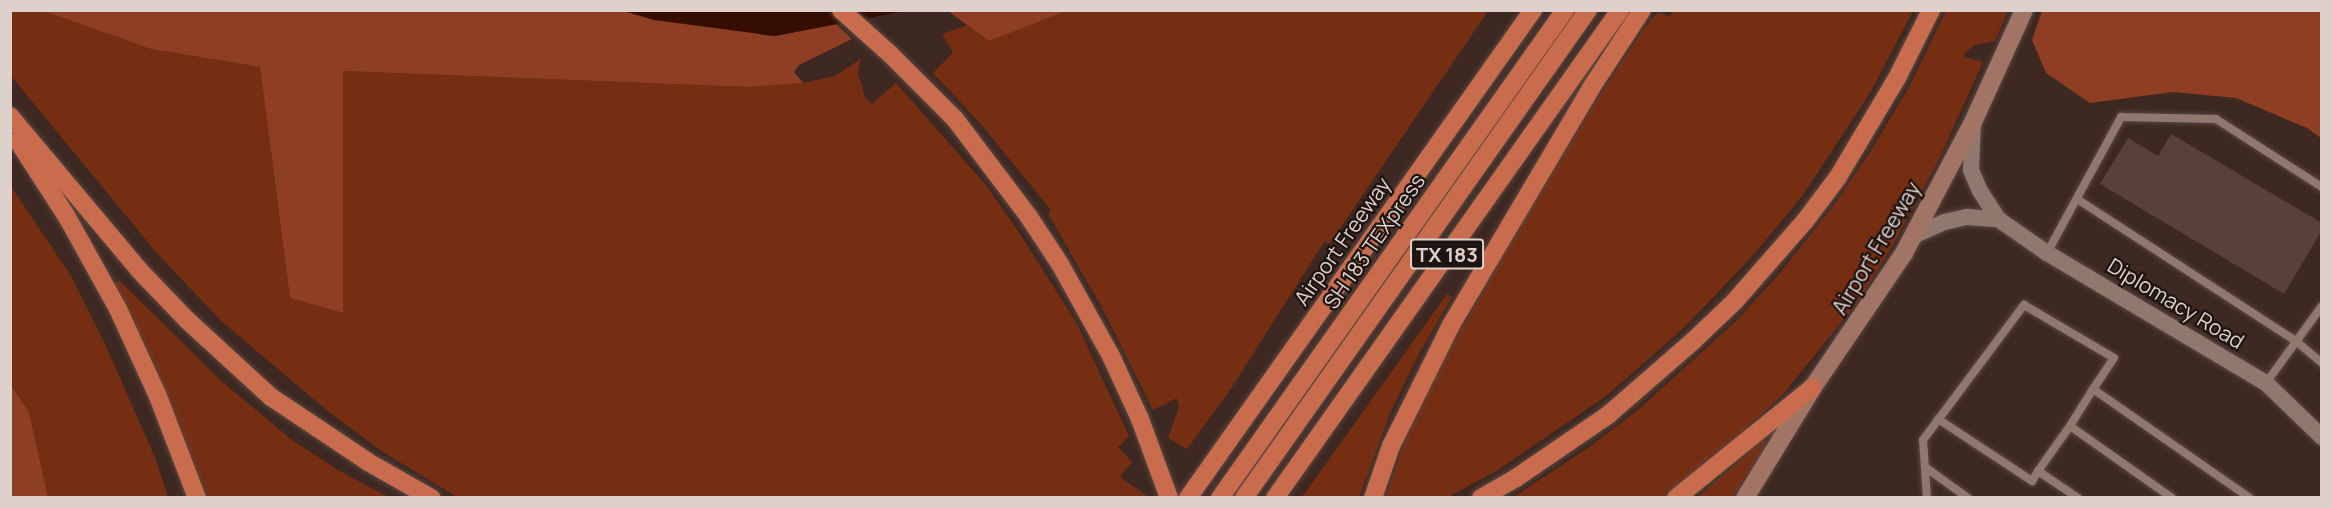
<!DOCTYPE html>
<style>
body{margin:0}
#map{position:relative;width:2332px;height:508px;overflow:hidden;background:#3e2922;font-family:Manrope,sans-serif}
div>[style]{position:absolute}
.green>*{inset:0;background:#762e13}
.forest>*{inset:0;background:#8e3f23}
.water>*{inset:0;background:#360d01}
.building>*{inset:0;background:#574139}
.roads{filter:drop-shadow(0 0 2px #584741) drop-shadow(0 0 2px #584741)}
.lane>*{height:8px;margin:-4px;padding:0 4px;transform-origin:4px;border-radius:4px;background:#91786f}
.street>*{height:16px;margin:-8px;padding:0 8px;transform-origin:8px;border-radius:8px;background:#91786f}
.secondary>*{height:18px;margin:-9px;padding:0 9px;transform-origin:9px;border-radius:9px;background:#a27465}
.highway>*{height:18px;margin:-9px;padding:0 9px;transform-origin:9px;border-radius:9px;background:#c86c4d}
span{translate:-50% -50%;white-space:nowrap;text-align:center;line-height:1.15;-webkit-text-stroke:4.5px #1e1512;paint-order:stroke}
.shield-label span{padding:2px 4px;background:#1e1512;border:2px solid;border-radius:4px;-webkit-text-stroke-width:0}
.shield-label{font-size:20px;color:#ded0cb;font-weight:700}
.street-label{font-size:21px;color:#ded0cb}
.frame{position:absolute;inset:0;border:12px solid #ded0cb;pointer-events:none}
</style>
<div id="map">
<div class="green">
<div style="clip-path:polygon(11px 10px,44px 11px,151px 49px,260px 67px,290px 298px,342px 313px,342px 71px,750px 87px,803px 83px,835px 76px,861px 59px,858px 73px,865px 97px,872px 104px,896px 83px,985px 184px,1018px 231px,1076px 322px,1129px 436px,1118px 447px,1132px 462px,1120px 477px,1147px 496px,457px 497px,383px 452px,329px 412px,220px 320px,156px 252px,11px 76px)"></div>
<div style="clip-path:polygon(1674px 10px,1913px 11px,1870px 93px,1803px 195px,1756px 252px,1684px 328px,1606px 396px,1498px 470px,1448px 497px,1385px 498px,1405px 440px,1428px 386px,1530px 210px,1592px 107px,1642px 31px,1658px 12px,1670px 17px)"></div>
<div style="clip-path:polygon(1066px 11px,1488px 11px,1330px 243px,1324px 242px,1232px 387px,1187px 449px,1168px 438px,1179px 407px,1177px 398px,1153px 410px,1101px 306px,1048px 214px,1051px 210px,980px 123px,933px 73px,953px 53px,942px 34px,968px 25px,989px 41px)"></div>
<div style="clip-path:polygon(1946px 11px,2008px 11px,1995px 41px,1975px 45px,1965px 53px,1964px 57px,1983px 62px,1940px 157px,1893px 245px,1857px 303px,1784px 393px,1714px 460px,1666px 497px,1512px 498px,1588px 448px,1639px 409px,1736px 321px,1780px 273px,1834px 205px,1870px 152px,1909px 87px)"></div>
<div style="clip-path:polygon(10px 185px,71px 276px,105px 344px,156px 460px,168px 497px,48px 497px,29px 412px,11px 383px)"></div>
<div style="clip-path:polygon(119px 280px,219px 379px,292px 440px,338px 470px,388px 497px,201px 497px,112px 286px)"></div>
<div style="clip-path:polygon(1447px 294px,1452px 297px,1419px 354px,1391px 411px,1359px 497px,1302px 497px)"></div>
<div style="clip-path:polygon(1764px 439px,1768px 443px,1733px 497px,1697px 498px)"></div>
</div>
<div class="forest">
<div style="clip-path:polygon(739px 10px,761px 35px,775px 36px,836px 24px,852px 39px,799px 65px,794px 72px,803px 83px,750px 87px,343px 71px,343px 313px,290px 298px,260px 67px,151px 49px,44px 11px)"></div>
<div style="clip-path:polygon(948px 11px,1066px 11px,989px 41px)"></div>
<div style="clip-path:polygon(2042px 11px,2321px 11px,2321px 138px,2307px 128px,2236px 98px,2173px 92px,2090px 103px,2046px 73px,2032px 40px)"></div>
<div style="clip-path:polygon(10px 383px,29px 412px,48px 497px,11px 497px)"></div>
</div>
<div class="water">
<div style="clip-path:polygon(623px 11px,905px 11px,775px 36px,654px 20px)"></div>
</div>
<div class="building">
<div style="clip-path:polygon(2171px 134px,2322px 223px,2322px 230px,2284px 294px,2100px 184px,2128px 138px,2158px 156px)"></div>
</div>
<div class="roads">
<div class="lane">
<div style="left:2077px;top:199px;width:262px;rotate:33deg"></div>
<div style="left:2297px;top:342px;width:33px;rotate:40deg"></div>
<div style="left:2047px;top:253px;width:155px;rotate:-61.4deg"></div>
<div style="left:2121px;top:117px;width:95px;rotate:1.2deg"></div>
<div style="left:2216px;top:119px;width:126px;rotate:32.7deg"></div>
<div style="left:2266px;top:383px;width:95px;rotate:-54deg"></div>
<div style="left:1938px;top:419px;width:113px;rotate:33.4deg"></div>
<div style="left:2032px;top:481px;width:12px;rotate:-59deg"></div>
<div style="left:2070px;top:426px;width:44px;rotate:-58.1deg"></div>
<div style="left:1925px;top:467px;width:53px;rotate:35.8deg"></div>
<div style="left:1927px;top:498px;width:58px;rotate:-93.9deg"></div>
<div style="left:1923px;top:440px;width:169px;rotate:-53.2deg"></div>
<div style="left:2024px;top:305px;width:104px;rotate:30.5deg"></div>
<div style="left:2114px;top:358px;width:37px;rotate:124deg"></div>
<div style="left:2093px;top:389px;width:191px;rotate:34.8deg"></div>
<div style="left:2078px;top:498px;width:48px;rotate:-146deg"></div>
<div style="left:2038px;top:471px;width:55px;rotate:-54.6deg"></div>
<div style="left:2070px;top:426px;width:125px;rotate:35.2deg"></div>
</div>
<div class="street">
<div style="left:1973px;top:122px;width:48px;rotate:92.4deg"></div>
<div style="left:1971px;top:170px;width:23px;rotate:67deg"></div>
<div style="left:1980px;top:191px;width:33px;rotate:57deg"></div>
<div style="left:1998px;top:219px;width:60px;rotate:34.8deg"></div>
<div style="left:2047px;top:253px;width:255px;rotate:30.7deg"></div>
<div style="left:2266px;top:383px;width:78px;rotate:44deg"></div>
<div style="left:1913px;top:236px;width:35px;rotate:-24deg"></div>
<div style="left:1945px;top:222px;width:23px;rotate:-13deg"></div>
<div style="left:1967px;top:217px;width:31px;rotate:4deg"></div>
</div>
<div class="secondary">
<div style="left:1745px;top:498px;width:130px;rotate:-58.5deg"></div>
<div style="left:1813px;top:387px;width:162px;rotate:-55.8deg"></div>
<div style="left:1904px;top:253px;width:148px;rotate:-62.2deg"></div>
<div style="left:1973px;top:122px;width:123px;rotate:-65.5deg"></div>
</div>
<div class="highway">
<div style="left:841px;top:10px;width:66px;rotate:41.9deg"></div>
<div style="left:890px;top:54px;width:92px;rotate:45deg"></div>
<div style="left:955px;top:119px;width:123px;rotate:52.9deg"></div>
<div style="left:1029px;top:217px;width:56px;rotate:56.6deg"></div>
<div style="left:1060px;top:264px;width:105px;rotate:61deg"></div>
<div style="left:1111px;top:356px;width:69px;rotate:65.3deg"></div>
<div style="left:1140px;top:419px;width:84px;rotate:69.8deg"></div>
<div style="left:10px;top:116px;width:201px;rotate:50deg"></div>
<div style="left:139px;top:270px;width:69px;rotate:46.2deg"></div>
<div style="left:187px;top:320px;width:114px;rotate:42.5deg"></div>
<div style="left:271px;top:397px;width:117px;rotate:33.8deg"></div>
<div style="left:368px;top:462px;width:73px;rotate:29.7deg"></div>
<div style="left:18px;top:141px;width:90px;rotate:57.2deg"></div>
<div style="left:67px;top:217px;width:105px;rotate:61deg"></div>
<div style="left:118px;top:309px;width:94px;rotate:65.4deg"></div>
<div style="left:157px;top:394px;width:111px;rotate:69deg"></div>
<div style="left:1188px;top:498px;width:598px;rotate:-54.74deg"></div>
<div style="left:1220px;top:498px;width:598px;rotate:-54.74deg"></div>
<div style="left:1244px;top:498px;width:597px;rotate:-54.82deg"></div>
<div style="left:1275px;top:498px;width:598px;rotate:-54.74deg"></div>
<div style="left:1373px;top:498px;width:55px;rotate:-70.9deg"></div>
<div style="left:1391px;top:446px;width:135px;rotate:-63.6deg"></div>
<div style="left:1451px;top:325px;width:275px;rotate:-59.4deg"></div>
<div style="left:1591px;top:88px;width:93px;rotate:-56.8deg"></div>
<div style="left:1481px;top:498px;width:40px;rotate:-29.7deg"></div>
<div style="left:1516px;top:478px;width:112px;rotate:-34.4deg"></div>
<div style="left:1608px;top:415px;width:113px;rotate:-41deg"></div>
<div style="left:1693px;top:341px;width:57px;rotate:-43.6deg"></div>
<div style="left:1734px;top:302px;width:108px;rotate:-48.8deg"></div>
<div style="left:1805px;top:221px;width:55px;rotate:-53.1deg"></div>
<div style="left:1838px;top:177px;width:115px;rotate:-59.2deg"></div>
<div style="left:1897px;top:78px;width:76px;rotate:-63.4deg"></div>
<div style="left:1676px;top:498px;width:176px;rotate:-39deg"></div>
</div>
</div>
<div class="shield-label">
<span style="left:1447px;top:254px">TX 183</span>
</div>
<div class="street-label">
<span style="left:1342px;top:241px;rotate:-55deg">Airport Freeway</span>
<span style="left:1374px;top:241px;rotate:-55deg">SH 183 TEXpress</span>
<span style="left:1876px;top:248px;rotate:-59deg">Airport Freeway</span>
<span style="left:2176px;top:303px;rotate:31deg">Diplomacy Road</span>
</div>
<div class="frame"></div>
</div>
